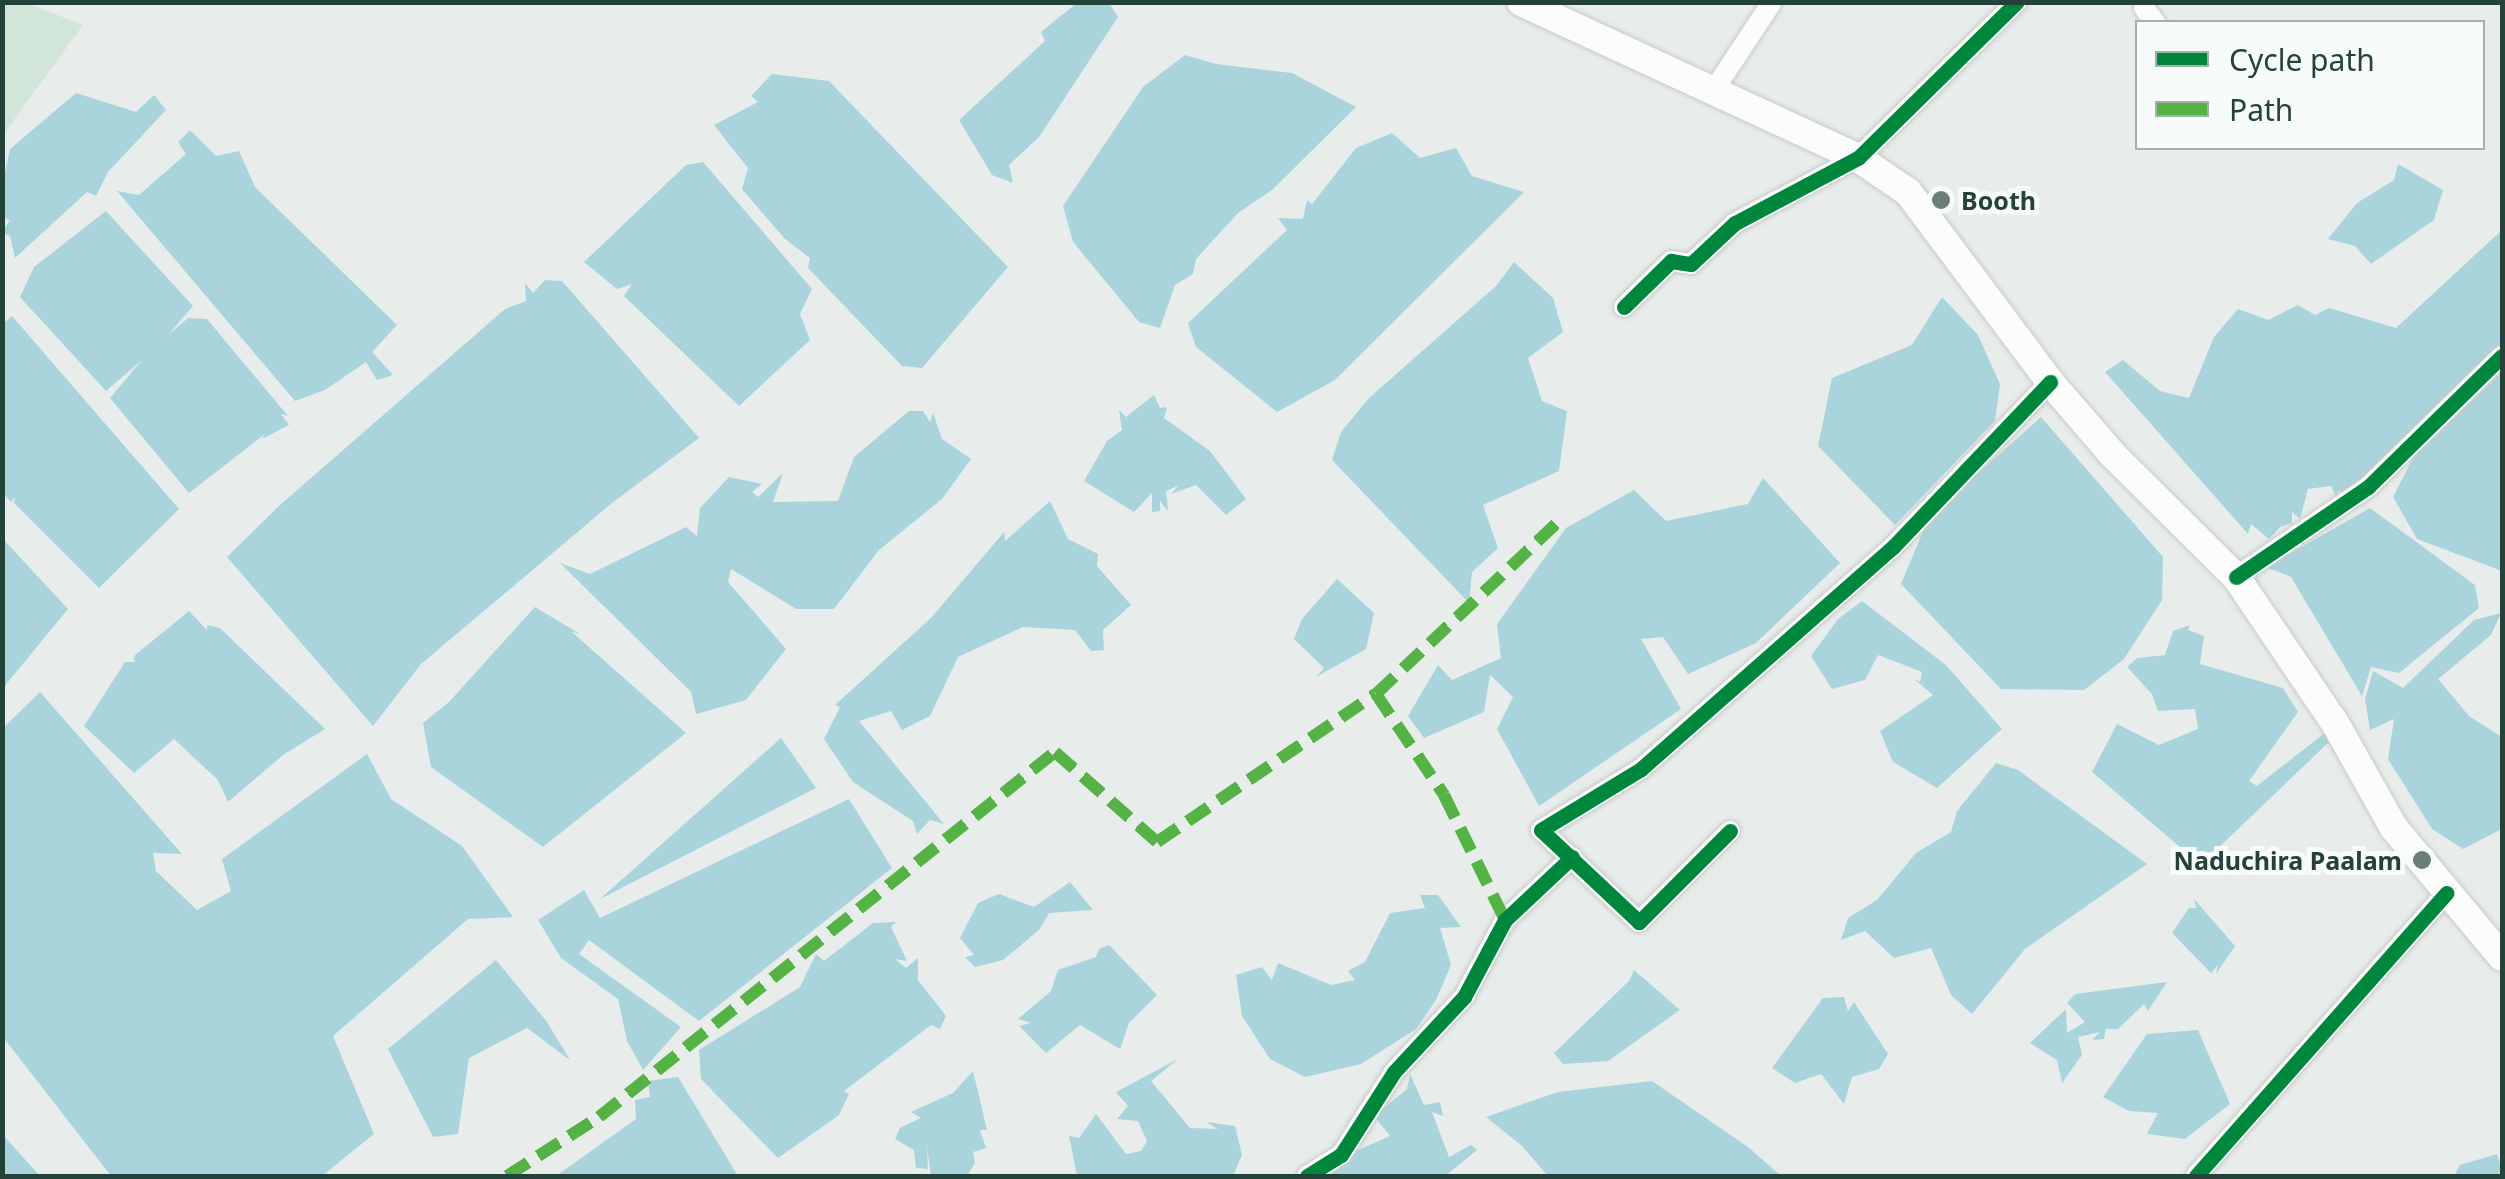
<!DOCTYPE html>
<style>
body{margin:0}
#map{position:relative;width:2505px;height:1179px;overflow:hidden;background:#e8edeb;font-family:"Noto Sans",sans-serif}
div>[style]{position:absolute}
.green>*{inset:0;background:#d1e6d8}
.water>*{inset:0;background:#a9d4db}
.roads{filter:drop-shadow(0 0 2px #c5cac8) drop-shadow(0 0 2px #c5cac8)}
.minor>*{height:20px;margin:-10px;padding:0 10px;transform-origin:10px;border-radius:10px;background:#fcfcfc}
.secondary>*{height:28px;margin:-14px;padding:0 14px;transform-origin:14px;border-radius:14px;background:#fcfcfc}
.quiet>*{height:12px;margin-top:-6px;transform-origin:0;background:repeating-linear-gradient(90deg,#55b346 0 25px,transparent 0 37px)}
.cycleway>*{height:15px;margin:-7.5px;padding:0 7.5px;transform-origin:7.5px;border-radius:7.5px;background:#00873e}
.dots>*{width:28px;height:28px;translate:-50% -50%;box-sizing:border-box;border:5px solid #f7fbf9;border-radius:50%}
span{translate:-50% -50%;white-space:nowrap;text-align:center;line-height:1.15;-webkit-text-stroke:10px #f7fbf9;paint-order:stroke}
.poi-label{font-size:25px;color:#24423a;font-weight:700}
.left{translate:0 -50%;text-align:left}
.right{translate:-100% -50%;text-align:right}
.frame{position:absolute;inset:0;border:5px solid #24423a;pointer-events:none}
.legend{position:absolute;left:2135px;top:20px;width:350px;height:130px;box-sizing:border-box;background:#f7fbf9;border:2px solid #a3b1ad;margin:0;padding:12px 18px;list-style:none;font-size:30px;color:#24423a}
.legend li{display:flex;align-items:center;gap:20px;height:50px}
.legend b{width:50px;border:2px solid #a3b1ad}
</style>
<div id="map">
<div class="green">
<div style="clip-path:polygon(3px 2px,27px 3px,83px 25px,3px 135px)"></div>
</div>
<div class="water">
<div style="clip-path:polygon(1078px 2px,1109px 3px,1118px 17px,1039px 137px,1009px 165px,1013px 183px,992px 175px,959px 120px,1045px 41px,1041px 32px)"></div>
<div style="clip-path:polygon(1185px 55px,1216px 64px,1292px 73px,1356px 107px,1272px 190px,1238px 213px,1196px 259px,1193px 274px,1175px 285px,1160px 328px,1139px 322px,1073px 242px,1063px 206px,1143px 87px)"></div>
<div style="clip-path:polygon(772px 74px,829px 81px,1008px 267px,922px 368px,902px 366px,808px 268px,810px 258px,784px 238px,742px 189px,748px 168px,714px 125px,758px 102px,751px 96px)"></div>
<div style="clip-path:polygon(76px 93px,136px 112px,154px 95px,166px 110px,108px 172px,96px 196px,87px 192px,15px 258px,10px 236px,2px 232px,10px 220px,3px 218px,2px 187px,10px 149px)"></div>
<div style="clip-path:polygon(190px 130px,216px 156px,239px 151px,255px 187px,397px 325px,372px 352px,393px 375px,377px 380px,366px 362px,325px 390px,295px 401px,117px 191px,139px 195px,186px 154px,178px 142px)"></div>
<div style="clip-path:polygon(1392px 133px,1420px 158px,1456px 148px,1472px 176px,1524px 192px,1335px 380px,1277px 412px,1196px 347px,1188px 323px,1287px 230px,1278px 218px,1303px 219px,1307px 200px,1312px 204px,1356px 148px)"></div>
<div style="clip-path:polygon(703px 162px,812px 289px,800px 314px,810px 340px,739px 406px,624px 296px,632px 284px,617px 289px,584px 262px,686px 165px)"></div>
<div style="clip-path:polygon(2398px 164px,2443px 190px,2434px 220px,2371px 264px,2355px 246px,2328px 239px,2357px 203px,2394px 180px)"></div>
<div style="clip-path:polygon(106px 211px,193px 306px,168px 335px,188px 318px,207px 319px,288px 416px,281px 414px,289px 425px,262px 439px,265px 434px,189px 493px,110px 398px,142px 360px,106px 391px,20px 297px,34px 267px)"></div>
<div style="clip-path:polygon(2502px 230px,2502px 343px,2345px 497px,2339px 490px,2336px 497px,2331px 486px,2308px 489px,2300px 519px,2292px 512px,2292px 523px,2280px 527px,2269px 539px,2251px 524px,2248px 534px,2105px 372px,2123px 360px,2160px 391px,2189px 398px,2214px 337px,2238px 309px,2268px 320px,2298px 305px,2315px 315px,2329px 308px,2396px 328px)"></div>
<div style="clip-path:polygon(1514px 262px,1553px 298px,1563px 332px,1528px 358px,1542px 401px,1567px 411px,1559px 471px,1483px 505px,1498px 548px,1472px 572px,1469px 603px,1332px 460px,1341px 432px,1369px 398px,1496px 286px)"></div>
<div style="clip-path:polygon(545px 280px,562px 281px,699px 438px,612px 503px,421px 664px,373px 726px,227px 557px,280px 505px,505px 309px,526px 301px,525px 283px,533px 293px)"></div>
<div style="clip-path:polygon(1942px 297px,1978px 335px,2000px 384px,1995px 421px,1895px 525px,1818px 446px,1832px 378px,1912px 345px)"></div>
<div style="clip-path:polygon(12px 316px,179px 509px,99px 588px,14px 503px,15px 497px,11px 502px,3px 493px,3px 324px)"></div>
<div style="clip-path:polygon(2502px 372px,2502px 571px,2417px 539px,2393px 497px,2414px 456px)"></div>
<div style="clip-path:polygon(1154px 395px,1160px 408px,1167px 407px,1164px 418px,1210px 451px,1246px 499px,1226px 515px,1196px 485px,1171px 494px,1178px 486px,1166px 491px,1168px 511px,1160px 501px,1160px 511px,1152px 512px,1152px 493px,1134px 512px,1084px 481px,1107px 441px,1122px 430px,1119px 410px,1126px 417px)"></div>
<div style="clip-path:polygon(909px 411px,923px 411px,930px 422px,933px 413px,942px 439px,971px 459px,942px 499px,879px 550px,834px 609px,796px 609px,731px 569px,728px 582px,786px 649px,746px 700px,696px 714px,691px 692px,560px 563px,590px 574px,686px 527px,697px 536px,700px 508px,729px 477px,762px 484px,752px 492px,758px 497px,783px 473px,773px 502px,838px 501px,854px 457px)"></div>
<div style="clip-path:polygon(2041px 417px,2163px 557px,2162px 600px,2124px 659px,2084px 690px,2001px 689px,1901px 584px,1929px 517px)"></div>
<div style="clip-path:polygon(1763px 478px,1840px 563px,1756px 643px,1688px 674px,1663px 637px,1641px 639px,1681px 709px,1539px 806px,1497px 729px,1513px 697px,1490px 675px,1484px 712px,1424px 738px,1408px 716px,1438px 665px,1452px 680px,1501px 658px,1497px 624px,1566px 528px,1634px 490px,1666px 521px,1748px 504px)"></div>
<div style="clip-path:polygon(1050px 501px,1068px 539px,1098px 554px,1097px 566px,1131px 605px,1103px 630px,1104px 650px,1091px 651px,1075px 630px,1023px 627px,958px 657px,930px 716px,902px 730px,891px 711px,859px 721px,944px 824px,930px 820px,917px 834px,913px 821px,853px 782px,824px 739px,840px 707px,835px 705px,931px 618px,1004px 532px,1005px 541px)"></div>
<div style="clip-path:polygon(2370px 508px,2475px 585px,2479px 608px,2399px 673px,2371px 667px,2362px 696px,2291px 577px,2266px 567px)"></div>
<div style="clip-path:polygon(3px 539px,68px 609px,3px 688px)"></div>
<div style="clip-path:polygon(1337px 579px,1374px 613px,1366px 649px,1316px 677px,1324px 668px,1294px 639px,1302px 619px)"></div>
<div style="clip-path:polygon(1862px 601px,1946px 665px,2002px 729px,1937px 788px,1893px 762px,1880px 731px,1933px 695px,1913px 678px,1920px 682px,1922px 672px,1878px 655px,1865px 680px,1832px 689px,1811px 656px,1838px 619px)"></div>
<div style="clip-path:polygon(535px 607px,580px 634px,572px 632px,686px 733px,543px 847px,431px 767px,423px 723px,449px 702px)"></div>
<div style="clip-path:polygon(189px 611px,207px 630px,207px 625px,220px 628px,325px 729px,283px 755px,228px 802px,218px 780px,174px 739px,134px 773px,84px 726px,125px 662px,135px 662px,134px 656px)"></div>
<div style="clip-path:polygon(2501px 613px,2491px 635px,2438px 679px,2469px 716px,2502px 737px,2502px 829px,2463px 849px,2432px 829px,2388px 759px,2394px 719px,2370px 730px,2365px 699px,2373px 671px,2403px 688px,2474px 620px)"></div>
<div style="clip-path:polygon(2190px 625px,2188px 630px,2204px 636px,2200px 664px,2283px 688px,2298px 712px,2249px 781px,2257px 786px,2326px 732px,2331px 740px,2214px 852px,2187px 853px,2092px 772px,2117px 724px,2159px 745px,2198px 729px,2195px 709px,2158px 711px,2152px 694px,2127px 667px,2137px 658px,2165px 655px,2173px 631px)"></div>
<div style="clip-path:polygon(40px 692px,182px 854px,153px 853px,156px 871px,197px 910px,231px 891px,222px 859px,367px 754px,391px 799px,462px 846px,513px 917px,468px 919px,333px 1036px,374px 1134px,322px 1176px,111px 1176px,3px 1037px,3px 728px)"></div>
<div style="clip-path:polygon(781px 738px,816px 788px,600px 899px)"></div>
<div style="clip-path:polygon(1996px 763px,2018px 770px,2147px 864px,2025px 949px,1972px 1014px,1951px 995px,1931px 948px,1894px 958px,1865px 931px,1841px 940px,1848px 918px,1877px 900px,1916px 853px,1951px 832px,1957px 811px)"></div>
<div style="clip-path:polygon(849px 799px,892px 868px,699px 1021px,589px 940px,579px 954px,681px 1027px,643px 1070px,627px 1041px,618px 999px,561px 958px,538px 920px,584px 890px,600px 918px)"></div>
<div style="clip-path:polygon(1070px 882px,1093px 910px,1049px 913px,1039px 930px,1003px 960px,975px 967px,965px 957px,974px 955px,960px 938px,978px 903px,999px 894px,1034px 907px)"></div>
<div style="clip-path:polygon(1420px 895px,1438px 895px,1461px 927px,1440px 928px,1451px 965px,1436px 1000px,1416px 1029px,1361px 1064px,1305px 1077px,1270px 1059px,1242px 1016px,1236px 975px,1262px 967px,1272px 980px,1278px 963px,1331px 985px,1355px 980px,1348px 971px,1365px 962px,1390px 913px,1425px 908px)"></div>
<div style="clip-path:polygon(2194px 899px,2235px 946px,2216px 974px,2218px 965px,2211px 973px,2172px 933px,2189px 908px,2196px 908px)"></div>
<div style="clip-path:polygon(896px 922px,891px 927px,907px 961px,895px 959px,906px 968px,918px 958px,918px 980px,946px 1016px,940px 1029px,931px 1025px,844px 1091px,849px 1094px,839px 1115px,778px 1158px,701px 1079px,699px 1050px,800px 987px,816px 954px,824px 961px,873px 923px)"></div>
<div style="clip-path:polygon(1109px 945px,1157px 995px,1129px 1023px,1120px 1049px,1080px 1025px,1046px 1053px,1019px 1026px,1031px 1023px,1018px 1019px,1051px 991px,1058px 970px,1096px 957px,1099px 949px)"></div>
<div style="clip-path:polygon(496px 960px,547px 1022px,570px 1060px,527px 1028px,469px 1058px,458px 1134px,433px 1137px,388px 1049px)"></div>
<div style="clip-path:polygon(1634px 970px,1680px 1010px,1608px 1061px,1563px 1064px,1554px 1053px,1629px 981px)"></div>
<div style="clip-path:polygon(2167px 982px,2148px 1011px,2144px 1004px,2118px 1029px,2106px 1029px,2104px 1039px,2092px 1040px,2100px 1032px,2078px 1037px,2082px 1055px,2062px 1083px,2057px 1060px,2030px 1043px,2066px 1009px,2067px 1033px,2085px 1022px,2067px 1003px,2075px 994px)"></div>
<div style="clip-path:polygon(1844px 997px,1848px 1011px,1854px 1002px,1888px 1054px,1879px 1069px,1852px 1077px,1844px 1104px,1821px 1074px,1795px 1083px,1772px 1068px,1823px 998px)"></div>
<div style="clip-path:polygon(2198px 1030px,2230px 1104px,2185px 1139px,2147px 1134px,2158px 1113px,2129px 1111px,2103px 1097px,2147px 1034px)"></div>
<div style="clip-path:polygon(1178px 1059px,1151px 1081px,1190px 1128px,1218px 1129px,1206px 1122px,1235px 1126px,1242px 1155px,1233px 1176px,1077px 1176px,1069px 1136px,1079px 1138px,1096px 1114px,1126px 1154px,1141px 1151px,1147px 1141px,1138px 1121px,1117px 1119px,1128px 1106px,1116px 1092px)"></div>
<div style="clip-path:polygon(973px 1071px,987px 1130px,980px 1130px,986px 1148px,973px 1152px,975px 1163px,967px 1176px,931px 1176px,927px 1147px,928px 1169px,916px 1168px,914px 1150px,895px 1139px,900px 1128px,921px 1118px,911px 1112px,953px 1093px)"></div>
<div style="clip-path:polygon(1410px 1074px,1424px 1105px,1440px 1102px,1443px 1116px,1432px 1112px,1449px 1157px,1471px 1145px,1477px 1150px,1445px 1176px,1321px 1176px,1356px 1151px,1390px 1136px,1374px 1116px,1407px 1089px)"></div>
<div style="clip-path:polygon(678px 1077px,738px 1176px,556px 1176px,636px 1119px,635px 1100px,650px 1097px,648px 1081px)"></div>
<div style="clip-path:polygon(1652px 1081px,1748px 1147px,1781px 1176px,1548px 1176px,1522px 1146px,1486px 1117px,1558px 1092px)"></div>
<div style="clip-path:polygon(3px 1135px,40px 1176px,3px 1176px)"></div>
<div style="clip-path:polygon(2497px 1154px,2502px 1170px,2496px 1176px,2454px 1176px,2460px 1165px)"></div>
</div>
<div class="roads">
<div class="minor">
<div style="left:2144px;top:8px;width:18px;rotate:52deg"></div>
<div style="left:1714px;top:90px;width:105px;rotate:-56.6deg"></div>
<div style="left:1624px;top:307px;width:66px;rotate:-44.4deg"></div>
<div style="left:1671px;top:261px;width:20px;rotate:9deg"></div>
<div style="left:1691px;top:264px;width:60px;rotate:-43deg"></div>
<div style="left:1735px;top:223px;width:139px;rotate:-27.9deg"></div>
<div style="left:1858px;top:158px;width:223px;rotate:-44.5deg"></div>
<div style="left:2236px;top:577px;width:160px;rotate:-34.3deg"></div>
<div style="left:2368px;top:487px;width:187px;rotate:-44.4deg"></div>
<div style="left:1730px;top:831px;width:129px;rotate:135deg"></div>
<div style="left:1639px;top:922px;width:134px;rotate:-136.8deg"></div>
<div style="left:1541px;top:830px;width:117px;rotate:-31.4deg"></div>
<div style="left:1641px;top:769px;width:336px;rotate:-41.4deg"></div>
<div style="left:1893px;top:547px;width:228px;rotate:-46.4deg"></div>
<div style="left:1307px;top:1176px;width:40px;rotate:-32deg"></div>
<div style="left:1341px;top:1155px;width:98px;rotate:-57.4deg"></div>
<div style="left:1394px;top:1072px;width:103px;rotate:-47deg"></div>
<div style="left:1464px;top:997px;width:87px;rotate:-62deg"></div>
<div style="left:1505px;top:920px;width:92px;rotate:-43.2deg"></div>
<div style="left:2196px;top:1176px;width:378px;rotate:-48.5deg"></div>
</div>
<div class="secondary">
<div style="left:1521px;top:2px;width:371px;rotate:24.8deg"></div>
<div style="left:1858px;top:158px;width:60px;rotate:34.2deg"></div>
<div style="left:1908px;top:192px;width:237px;rotate:53.2deg"></div>
<div style="left:2050px;top:382px;width:96px;rotate:49.2deg"></div>
<div style="left:2113px;top:455px;width:173px;rotate:44.8deg"></div>
<div style="left:2236px;top:577px;width:176px;rotate:55.9deg"></div>
<div style="left:2335px;top:723px;width:120px;rotate:60.7deg"></div>
<div style="left:2394px;top:828px;width:168px;rotate:50.1deg"></div>
</div>
</div>
<div class="quiet">
<div style="left:1376px;top:694px;width:122px;rotate:56deg"></div>
<div style="left:1444px;top:795px;width:139px;rotate:64deg"></div>
<div style="left:507px;top:1176px;width:109px;rotate:-32.7deg"></div>
<div style="left:599px;top:1117px;width:584px;rotate:-38.68deg"></div>
<div style="left:1055px;top:752px;width:136px;rotate:41.4deg"></div>
<div style="left:1157px;top:842px;width:264px;rotate:-34.1deg"></div>
<div style="left:1376px;top:694px;width:256px;rotate:-43.4deg"></div>
</div>
<div class="cycleway">
<div style="left:1624px;top:307px;width:66px;rotate:-44.4deg"></div>
<div style="left:1671px;top:261px;width:20px;rotate:9deg"></div>
<div style="left:1691px;top:264px;width:60px;rotate:-43deg"></div>
<div style="left:1735px;top:223px;width:139px;rotate:-27.9deg"></div>
<div style="left:1858px;top:158px;width:223px;rotate:-44.5deg"></div>
<div style="left:2236px;top:577px;width:160px;rotate:-34.3deg"></div>
<div style="left:2368px;top:487px;width:187px;rotate:-44.4deg"></div>
<div style="left:1730px;top:831px;width:129px;rotate:135deg"></div>
<div style="left:1639px;top:922px;width:134px;rotate:-136.8deg"></div>
<div style="left:1541px;top:830px;width:117px;rotate:-31.4deg"></div>
<div style="left:1641px;top:769px;width:336px;rotate:-41.4deg"></div>
<div style="left:1893px;top:547px;width:228px;rotate:-46.4deg"></div>
<div style="left:1307px;top:1176px;width:40px;rotate:-32deg"></div>
<div style="left:1341px;top:1155px;width:98px;rotate:-57.4deg"></div>
<div style="left:1394px;top:1072px;width:103px;rotate:-47deg"></div>
<div style="left:1464px;top:997px;width:87px;rotate:-62deg"></div>
<div style="left:1505px;top:920px;width:92px;rotate:-43.2deg"></div>
<div style="left:2196px;top:1176px;width:378px;rotate:-48.5deg"></div>
</div>
<div class="dots">
<div style="left:1941px;top:200px;background:#697e78"></div>
<div style="left:2422px;top:860px;background:#697e78"></div>
</div>
<div class="poi-label">
<span class="left" style="left:1961px;top:200px">Booth</span>
<span class="right" style="left:2402px;top:860px">Naduchira Paalam</span>
</div>
<div class="frame"></div>
<ul class="legend">
<li><b style="height:12px;background:#00873e"></b>Cycle path</li>
<li><b style="height:12px;background:#55b346"></b>Path</li>
</ul>
</div>
